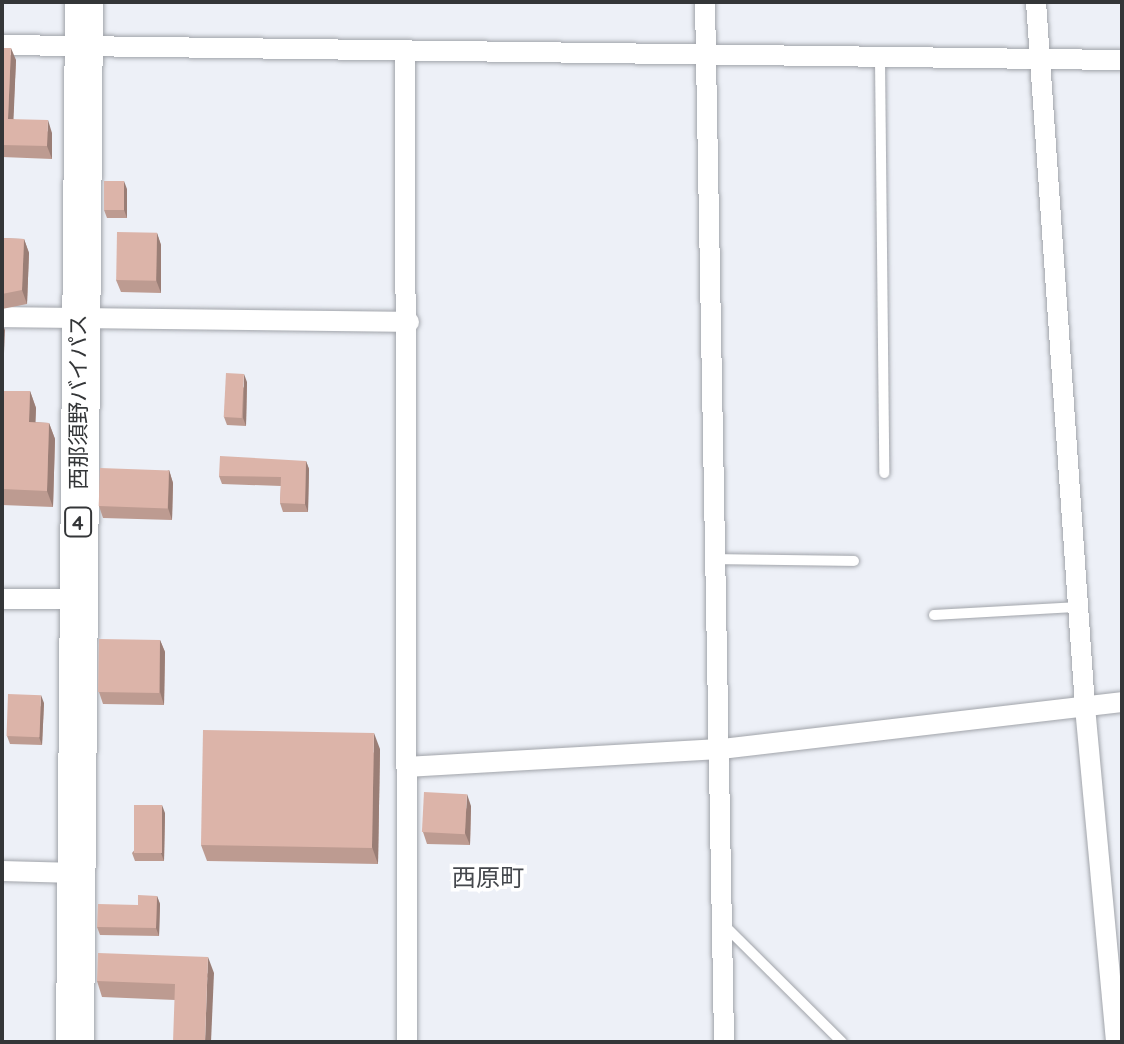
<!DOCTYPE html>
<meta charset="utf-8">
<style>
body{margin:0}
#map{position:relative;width:1124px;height:1044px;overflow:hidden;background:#edf0f7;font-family:Quicksand,"Noto Sans JP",sans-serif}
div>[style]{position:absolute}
.roads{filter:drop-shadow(0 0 2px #a1a4aa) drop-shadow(0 0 2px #a1a4aa)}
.lane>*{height:10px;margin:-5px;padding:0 5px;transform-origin:5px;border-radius:5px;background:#fff}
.street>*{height:20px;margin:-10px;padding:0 10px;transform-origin:10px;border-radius:10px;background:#fff}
.highway>*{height:38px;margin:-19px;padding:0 19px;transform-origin:19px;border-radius:19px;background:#fff}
.wall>*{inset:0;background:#bd9b91}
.shaded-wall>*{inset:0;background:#9a7e76}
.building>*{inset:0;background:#dcb4a9;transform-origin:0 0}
span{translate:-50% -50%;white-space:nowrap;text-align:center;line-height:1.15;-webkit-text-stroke:7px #fff;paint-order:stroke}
.shield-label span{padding:2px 6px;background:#fff;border:2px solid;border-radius:6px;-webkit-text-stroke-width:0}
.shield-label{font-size:20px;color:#343638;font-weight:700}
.street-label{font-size:22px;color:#343638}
.neighbourhood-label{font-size:24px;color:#45484d}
.frame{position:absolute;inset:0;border:4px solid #343638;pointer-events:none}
</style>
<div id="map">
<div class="roads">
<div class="lane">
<div style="left:880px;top:59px;width:414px;rotate:89.4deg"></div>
<div style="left:714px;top:559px;width:140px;rotate:0.8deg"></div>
<div style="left:934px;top:615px;width:145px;rotate:-3.2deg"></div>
<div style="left:724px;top:925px;width:166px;rotate:44.8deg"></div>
</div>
<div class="street">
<div style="left:705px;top:2px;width:1040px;rotate:88.95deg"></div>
<div style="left:1036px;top:2px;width:707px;rotate:86.02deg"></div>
<div style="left:1085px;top:707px;width:336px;rotate:84.7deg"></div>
<div style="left:2px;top:45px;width:1120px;rotate:0.77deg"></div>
<div style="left:405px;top:51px;width:991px;rotate:89.88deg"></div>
<div style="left:2px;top:317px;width:407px;rotate:0.7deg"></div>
<div style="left:2px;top:599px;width:76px"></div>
<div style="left:407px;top:767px;width:316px;rotate:-3.3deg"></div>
<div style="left:722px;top:749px;width:403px;rotate:-6.7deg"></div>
<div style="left:2px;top:871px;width:74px;rotate:1.5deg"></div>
</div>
<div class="highway">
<div style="left:75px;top:1042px;width:1040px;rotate:-89.5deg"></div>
</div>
</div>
<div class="wall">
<div style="clip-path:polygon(2px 48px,16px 60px,13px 119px,52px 133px,52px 159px,2px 157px)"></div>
<div style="clip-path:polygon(127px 189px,127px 218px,107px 218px,104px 210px)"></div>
<div style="clip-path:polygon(157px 233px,161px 245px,161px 293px,121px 292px,116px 280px)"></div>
<div style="clip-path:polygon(2px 238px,24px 239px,29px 253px,27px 304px,2px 309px)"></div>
<div style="clip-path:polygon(247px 382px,246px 426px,227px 425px,224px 417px)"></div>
<div style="clip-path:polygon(2px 391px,30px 391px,36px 408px,35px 422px,49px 423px,55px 439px,53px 507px,2px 505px)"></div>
<div style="clip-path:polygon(306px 461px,309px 469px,308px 512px,283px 512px,280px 503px,281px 486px,222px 484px,219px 476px)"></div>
<div style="clip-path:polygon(169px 470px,173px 483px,172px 520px,103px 518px,99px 506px)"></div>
<div style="clip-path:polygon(160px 640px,165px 652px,164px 705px,103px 704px,99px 692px)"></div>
<div style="clip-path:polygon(44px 703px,42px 745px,10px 744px,7px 736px)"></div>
<div style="clip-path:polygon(380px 749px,378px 864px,207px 861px,201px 845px)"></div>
<div style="clip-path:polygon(471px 806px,470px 845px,427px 844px,423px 832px)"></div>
<div style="clip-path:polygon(165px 813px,164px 861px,135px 861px,132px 853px)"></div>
<div style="clip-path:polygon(157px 896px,160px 904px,159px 936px,100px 935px,97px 927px)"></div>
<div style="clip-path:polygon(214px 973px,175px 1000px,102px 997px,97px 981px)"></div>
</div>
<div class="shaded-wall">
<div style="clip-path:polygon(11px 48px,16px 60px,13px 131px,8px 119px)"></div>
<div style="clip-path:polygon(48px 120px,52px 133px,52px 159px,47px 146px)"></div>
<div style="clip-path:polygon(124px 181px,127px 189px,127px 218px,124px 210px)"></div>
<div style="clip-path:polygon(157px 233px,161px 245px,161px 293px,156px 280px)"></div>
<div style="clip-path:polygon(24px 239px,29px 253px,27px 304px,22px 290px)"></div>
<div style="clip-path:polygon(2px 323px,5px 330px,3px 376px,2px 373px)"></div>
<div style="clip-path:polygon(244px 374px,247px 382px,246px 426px,243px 418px)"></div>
<div style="clip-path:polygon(30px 391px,36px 408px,35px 438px,29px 422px)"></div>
<div style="clip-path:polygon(49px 423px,55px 439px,53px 507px,47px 491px)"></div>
<div style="clip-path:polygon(306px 461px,309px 469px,308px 512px,305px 504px)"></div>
<div style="clip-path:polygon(169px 470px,173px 483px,172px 520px,168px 508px)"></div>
<div style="clip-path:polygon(160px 640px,165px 652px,164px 705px,160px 692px)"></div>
<div style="clip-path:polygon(41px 695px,44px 703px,42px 745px,39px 737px)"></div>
<div style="clip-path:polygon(374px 733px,380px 749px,378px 864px,372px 847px)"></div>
<div style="clip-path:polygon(467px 794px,471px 806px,470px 845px,465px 833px)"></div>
<div style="clip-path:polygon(162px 805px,165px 813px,164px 861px,161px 853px)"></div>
<div style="clip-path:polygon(157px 896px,160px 904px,159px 936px,156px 928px)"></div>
<div style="clip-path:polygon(208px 957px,214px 973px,211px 1042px,205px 1042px)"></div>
</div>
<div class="building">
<div style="clip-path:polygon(2px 48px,11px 48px,8px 119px,48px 120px,47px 146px,2px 145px)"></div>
<div style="left:104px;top:181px;width:20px;height:29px"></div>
<div style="left:117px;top:232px;width:40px;height:48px;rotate:1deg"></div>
<div style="clip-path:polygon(2px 238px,24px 239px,22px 290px,2px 294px)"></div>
<div style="left:226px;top:373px;width:18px;height:44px;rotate:3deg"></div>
<div style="clip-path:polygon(2px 391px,30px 391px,29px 422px,49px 423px,47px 491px,2px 489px)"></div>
<div style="clip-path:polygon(220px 456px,306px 461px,305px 504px,280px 503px,281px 477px,219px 476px)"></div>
<div style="left:100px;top:468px;width:69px;height:38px;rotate:2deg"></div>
<div style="left:99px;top:639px;width:61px;height:53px;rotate:1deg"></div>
<div style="left:8px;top:694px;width:33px;height:42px;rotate:2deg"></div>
<div style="left:203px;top:730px;width:171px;height:115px;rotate:1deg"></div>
<div style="left:424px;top:792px;width:43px;height:40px;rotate:3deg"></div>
<div style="left:134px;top:805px;width:28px;height:48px"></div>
<div style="clip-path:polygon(138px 895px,157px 896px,156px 928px,97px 927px,98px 904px,138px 905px)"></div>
<div style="clip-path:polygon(98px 953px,208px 957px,205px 1042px,173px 1042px,175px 984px,97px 981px)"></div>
</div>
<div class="shield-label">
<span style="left:78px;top:522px">4</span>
</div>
<div class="street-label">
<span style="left:79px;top:402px;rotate:-90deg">西那須野バイパス</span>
</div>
<div class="neighbourhood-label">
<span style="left:488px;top:878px">西原町</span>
</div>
<div class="frame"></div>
</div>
